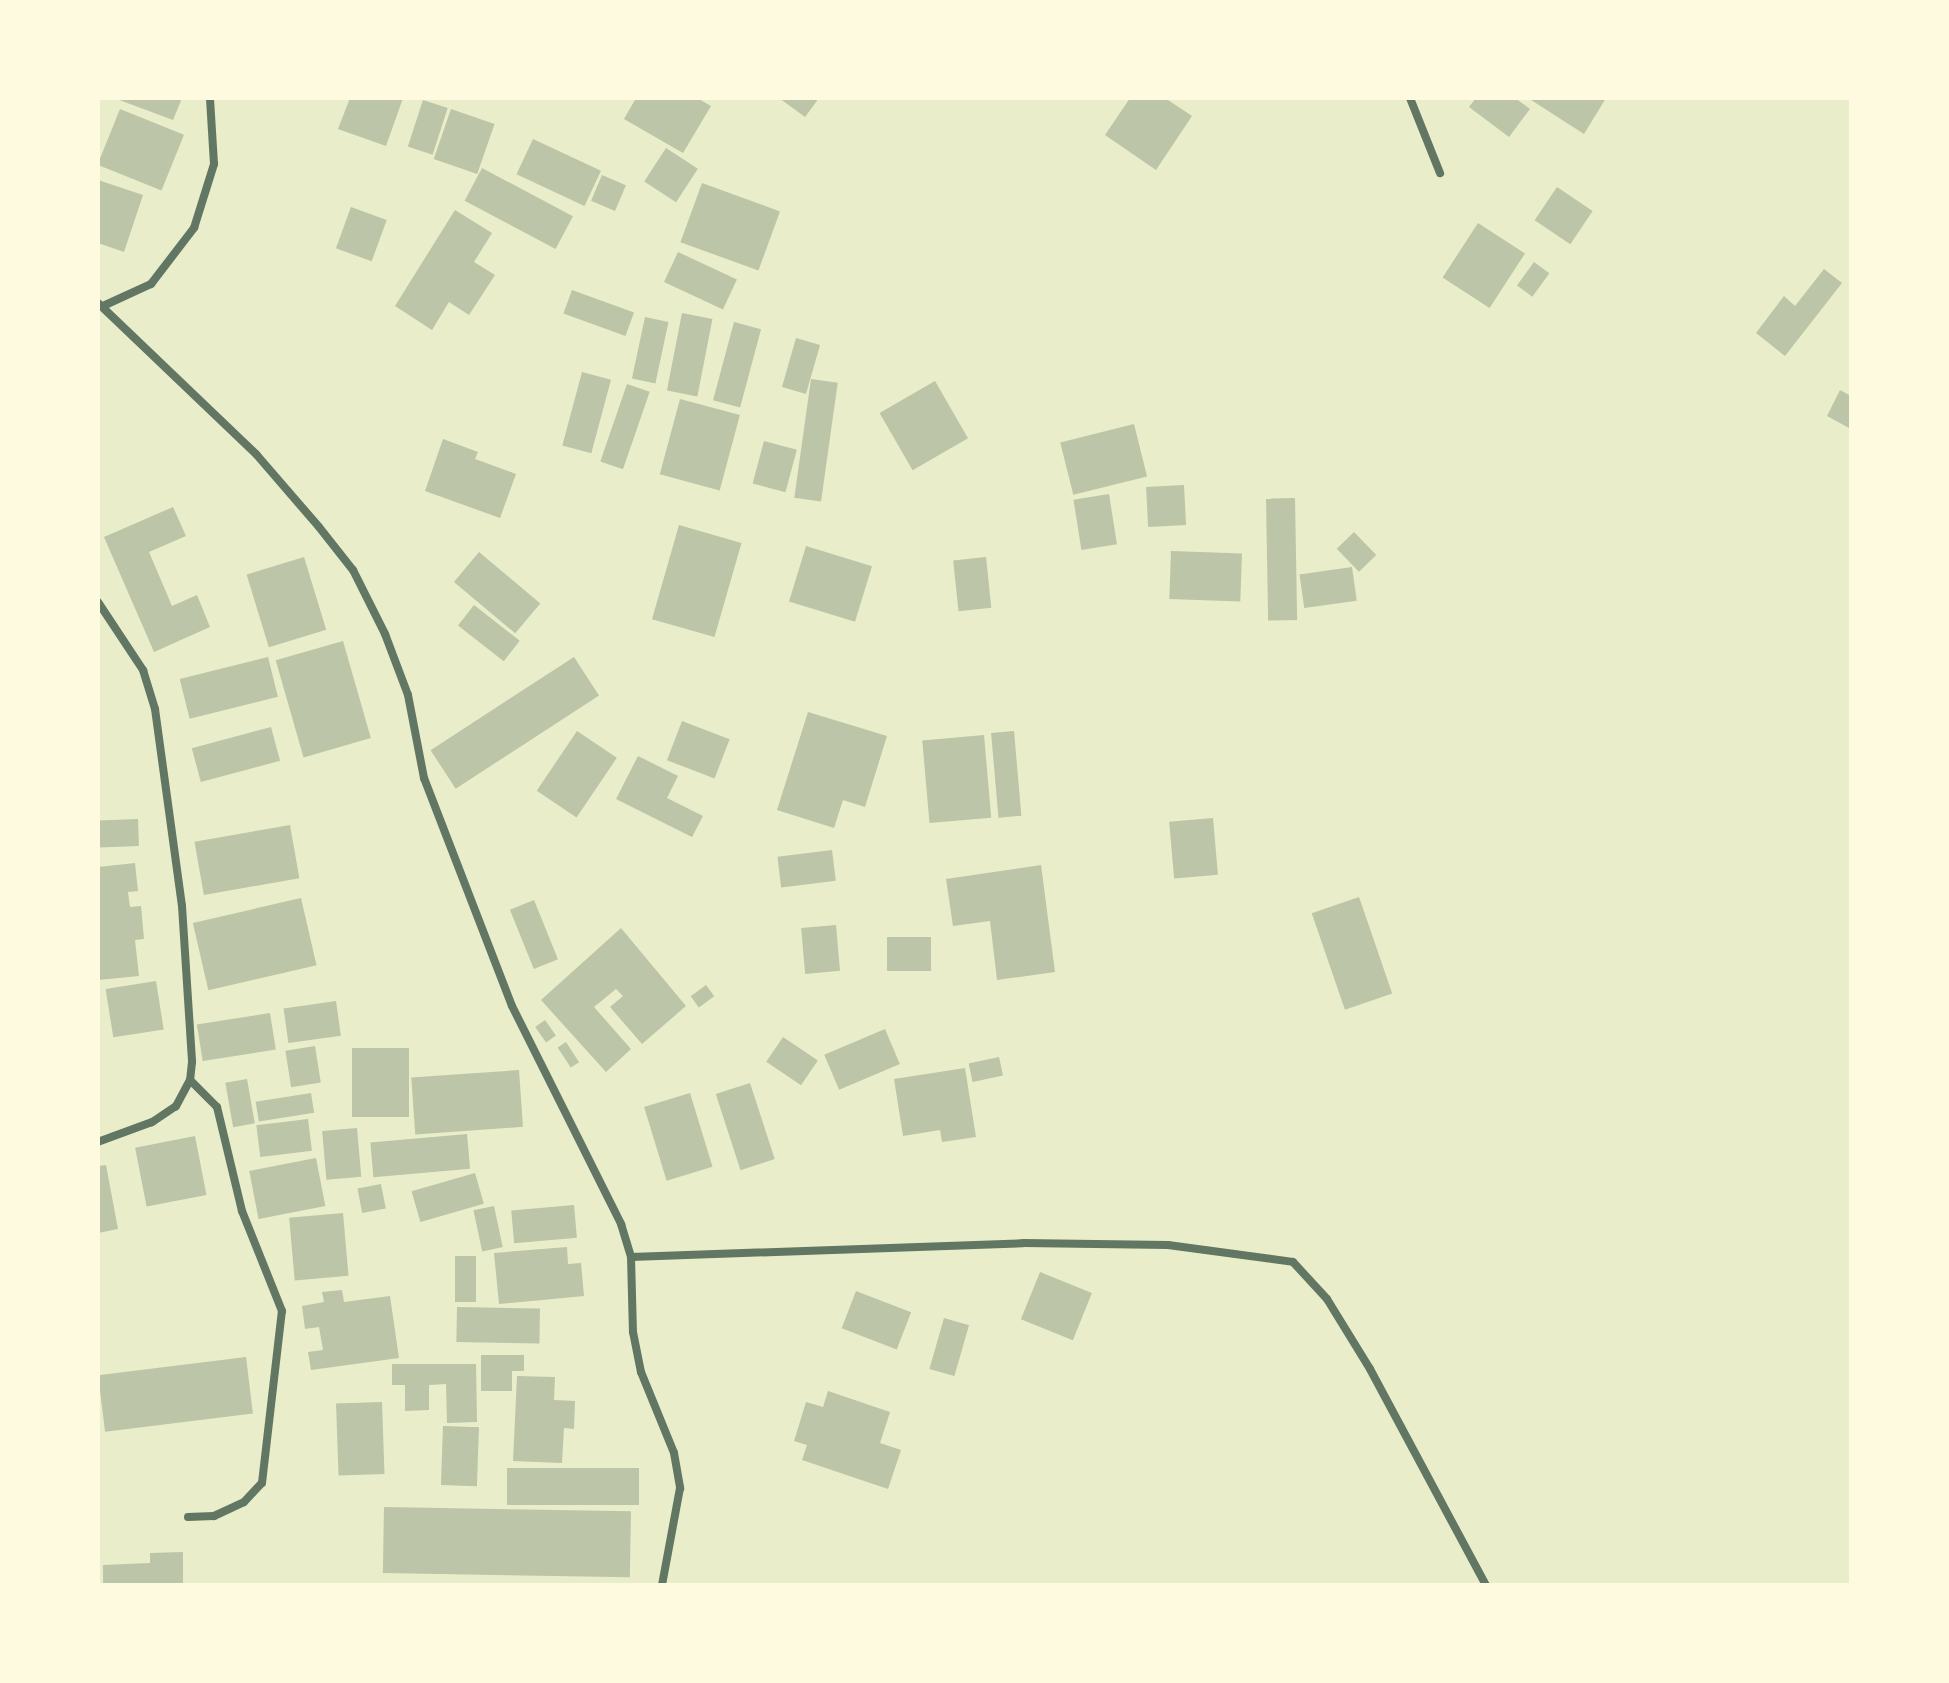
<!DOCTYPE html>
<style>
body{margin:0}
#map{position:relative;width:1949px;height:1683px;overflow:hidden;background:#e9edc9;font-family:"IBM Plex Sans",sans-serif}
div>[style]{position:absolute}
.building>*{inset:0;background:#bcc5a7;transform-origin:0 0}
.minor>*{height:8px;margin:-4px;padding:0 4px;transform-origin:4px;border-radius:4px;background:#617663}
span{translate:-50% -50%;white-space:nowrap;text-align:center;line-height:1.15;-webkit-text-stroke:8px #fefae0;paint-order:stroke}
.frame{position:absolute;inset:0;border:100px solid #fefae0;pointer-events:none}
</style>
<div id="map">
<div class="building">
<div style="clip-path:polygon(114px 98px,182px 98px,173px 120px)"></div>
<div style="clip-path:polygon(350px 98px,403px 98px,386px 146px,338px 129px)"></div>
<div style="clip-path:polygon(636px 98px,697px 98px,711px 106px,683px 153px,624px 119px)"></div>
<div style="clip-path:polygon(779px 98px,819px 98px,805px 117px)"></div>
<div style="clip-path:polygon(1130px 98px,1165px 98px,1192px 116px,1156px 170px,1105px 135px)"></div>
<div style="clip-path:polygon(1476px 98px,1515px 98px,1530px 109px,1509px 137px,1469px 107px)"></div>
<div style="clip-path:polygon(1528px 98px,1606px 98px,1584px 134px)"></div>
<div style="left:423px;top:100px;width:26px;height:49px;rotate:18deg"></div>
<div style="left:120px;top:109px;width:69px;height:60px;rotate:22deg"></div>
<div style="left:451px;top:109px;width:46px;height:53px;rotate:19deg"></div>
<div style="left:533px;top:139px;width:75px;height:39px;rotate:25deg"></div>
<div style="left:666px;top:148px;width:38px;height:40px;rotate:33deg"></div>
<div style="left:482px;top:168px;width:103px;height:37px;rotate:28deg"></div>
<div style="left:602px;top:175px;width:26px;height:28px;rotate:23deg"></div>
<div style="clip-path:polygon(98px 180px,143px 195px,124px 252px,98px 243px)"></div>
<div style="left:702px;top:183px;width:83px;height:63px;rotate:20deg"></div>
<div style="left:1557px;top:187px;width:43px;height:40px;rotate:34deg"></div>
<div style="left:351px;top:207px;width:38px;height:44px;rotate:20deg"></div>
<div style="clip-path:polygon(455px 210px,492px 233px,474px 262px,495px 275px,469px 315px,449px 302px,432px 330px,395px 306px)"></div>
<div style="left:1478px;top:223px;width:56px;height:65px;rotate:33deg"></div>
<div style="left:678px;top:252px;width:65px;height:33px;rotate:25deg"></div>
<div style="left:1534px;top:262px;width:19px;height:29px;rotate:36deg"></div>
<div style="clip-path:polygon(1824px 269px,1842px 283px,1785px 356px,1756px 333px,1784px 296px,1795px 306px)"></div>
<div style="left:572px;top:290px;width:66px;height:25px;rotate:20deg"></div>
<div style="left:682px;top:313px;width:31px;height:79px;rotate:11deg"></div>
<div style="left:645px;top:317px;width:24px;height:63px;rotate:12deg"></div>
<div style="left:734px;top:322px;width:28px;height:81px;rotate:15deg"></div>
<div style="left:796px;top:338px;width:25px;height:51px;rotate:16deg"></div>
<div style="left:582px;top:372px;width:30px;height:76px;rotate:15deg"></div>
<div style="left:811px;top:379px;width:27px;height:120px;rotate:8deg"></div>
<div style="left:935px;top:381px;width:66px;height:64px;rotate:60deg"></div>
<div style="left:627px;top:384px;width:24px;height:82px;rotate:19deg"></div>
<div style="clip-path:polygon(1840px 390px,1851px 396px,1851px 429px,1827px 416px)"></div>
<div style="left:680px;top:399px;width:62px;height:78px;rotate:15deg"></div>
<div style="left:1134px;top:424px;width:54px;height:76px;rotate:76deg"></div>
<div style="clip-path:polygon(443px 439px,478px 452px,475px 459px,516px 474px,500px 518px,425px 491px)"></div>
<div style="left:764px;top:441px;width:34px;height:44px;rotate:15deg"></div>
<div style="left:1184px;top:485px;width:40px;height:38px;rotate:87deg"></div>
<div style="left:1109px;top:494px;width:51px;height:36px;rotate:81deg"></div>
<div style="left:1295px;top:498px;width:122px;height:29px;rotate:89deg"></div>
<div style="clip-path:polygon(173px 507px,186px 536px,149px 552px,172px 606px,197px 595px,210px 627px,154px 652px,104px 537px)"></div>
<div style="left:679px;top:525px;width:65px;height:98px;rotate:16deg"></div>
<div style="left:1354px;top:532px;width:32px;height:24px;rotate:46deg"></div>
<div style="left:806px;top:546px;width:69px;height:58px;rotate:17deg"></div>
<div style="left:1171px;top:551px;width:71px;height:48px;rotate:2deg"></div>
<div style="left:479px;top:552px;width:80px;height:39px;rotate:40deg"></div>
<div style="left:304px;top:557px;width:76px;height:60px;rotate:73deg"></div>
<div style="left:986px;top:557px;width:51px;height:33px;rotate:84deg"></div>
<div style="left:1352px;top:567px;width:34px;height:53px;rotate:82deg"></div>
<div style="left:474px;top:605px;width:58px;height:26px;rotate:38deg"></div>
<div style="left:343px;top:641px;width:101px;height:70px;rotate:74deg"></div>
<div style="left:268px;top:657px;width:41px;height:91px;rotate:76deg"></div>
<div style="left:574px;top:657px;width:46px;height:171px;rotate:57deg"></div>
<div style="clip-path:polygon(808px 712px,887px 736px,865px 807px,843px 800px,834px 828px,777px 810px)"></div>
<div style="left:682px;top:721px;width:51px;height:42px;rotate:21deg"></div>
<div style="left:271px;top:727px;width:35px;height:82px;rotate:75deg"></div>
<div style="left:577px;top:731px;width:48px;height:72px;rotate:34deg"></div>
<div style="left:1014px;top:731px;width:85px;height:23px;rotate:85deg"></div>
<div style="left:984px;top:735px;width:83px;height:62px;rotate:85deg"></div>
<div style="clip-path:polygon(638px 756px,678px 776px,667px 798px,703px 816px,692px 837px,616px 799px)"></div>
<div style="left:1213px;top:818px;width:57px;height:44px;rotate:85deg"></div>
<div style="left:138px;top:819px;width:27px;height:40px;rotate:88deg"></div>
<div style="left:290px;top:825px;width:54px;height:97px;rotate:80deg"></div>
<div style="left:832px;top:850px;width:31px;height:55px;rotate:83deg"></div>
<div style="clip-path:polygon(135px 863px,138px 891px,128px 892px,130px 907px,141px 906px,144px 939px,135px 940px,139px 976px,98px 980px,98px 867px)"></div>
<div style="clip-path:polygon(1041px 865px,1055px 972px,997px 980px,990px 921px,953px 926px,946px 879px)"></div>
<div style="left:1359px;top:897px;width:102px;height:50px;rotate:71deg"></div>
<div style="left:301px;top:898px;width:69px;height:111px;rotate:77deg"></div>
<div style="left:534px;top:900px;width:64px;height:26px;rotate:68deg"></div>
<div style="left:836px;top:925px;width:46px;height:35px;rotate:85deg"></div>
<div style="clip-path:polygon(621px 928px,686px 1006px,642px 1044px,610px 1007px,623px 996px,616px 989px,594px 1007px,631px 1049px,606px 1072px,541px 1000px)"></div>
<div style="left:931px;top:937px;width:34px;height:44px;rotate:90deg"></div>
<div style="left:156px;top:981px;width:49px;height:51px;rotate:81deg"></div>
<div style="left:706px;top:985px;width:14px;height:19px;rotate:54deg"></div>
<div style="left:336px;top:1001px;width:35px;height:53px;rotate:82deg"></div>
<div style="left:270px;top:1013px;width:37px;height:74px;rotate:81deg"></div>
<div style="left:545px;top:1020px;width:19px;height:12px;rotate:55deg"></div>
<div style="left:885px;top:1029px;width:38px;height:66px;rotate:67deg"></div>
<div style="left:783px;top:1037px;width:42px;height:30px;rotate:34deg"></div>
<div style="left:566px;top:1042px;width:24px;height:10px;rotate:57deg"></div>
<div style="left:315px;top:1046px;width:37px;height:30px;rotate:81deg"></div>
<div style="left:352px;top:1048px;width:57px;height:69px"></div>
<div style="left:999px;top:1057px;width:19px;height:31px;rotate:78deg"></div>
<div style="clip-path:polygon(965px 1068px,976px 1137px,942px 1142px,940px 1130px,903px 1136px,894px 1079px)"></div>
<div style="left:519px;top:1070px;width:57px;height:108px;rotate:86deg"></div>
<div style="left:247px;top:1079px;width:45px;height:22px;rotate:80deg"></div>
<div style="left:750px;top:1083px;width:80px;height:36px;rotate:72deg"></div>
<div style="left:311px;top:1093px;width:20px;height:56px;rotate:81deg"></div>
<div style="left:690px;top:1093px;width:77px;height:48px;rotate:73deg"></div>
<div style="left:308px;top:1119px;width:32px;height:52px;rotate:83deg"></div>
<div style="left:357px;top:1128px;width:49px;height:35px;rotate:85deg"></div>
<div style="left:467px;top:1134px;width:35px;height:97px;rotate:85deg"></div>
<div style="left:195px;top:1136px;width:60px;height:61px;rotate:79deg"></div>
<div style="left:316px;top:1158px;width:49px;height:68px;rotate:79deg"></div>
<div style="clip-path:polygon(106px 1165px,118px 1229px,98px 1233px,98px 1166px)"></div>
<div style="left:475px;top:1173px;width:32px;height:66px;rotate:74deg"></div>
<div style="left:381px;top:1184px;width:25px;height:24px;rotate:79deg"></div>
<div style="left:574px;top:1205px;width:33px;height:63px;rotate:85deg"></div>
<div style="left:494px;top:1206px;width:42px;height:21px;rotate:78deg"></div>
<div style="left:343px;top:1213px;width:63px;height:54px;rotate:85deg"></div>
<div style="clip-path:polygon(567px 1247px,568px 1264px,581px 1263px,584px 1296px,499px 1304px,494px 1253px)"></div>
<div style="left:476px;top:1256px;width:46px;height:21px;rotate:90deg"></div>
<div style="left:1040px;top:1272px;width:56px;height:51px;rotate:22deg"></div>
<div style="clip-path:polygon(342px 1290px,344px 1302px,390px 1296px,399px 1358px,311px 1370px,308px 1352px,323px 1350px,319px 1327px,305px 1329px,302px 1306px,324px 1302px,322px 1292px)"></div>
<div style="left:856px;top:1291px;width:59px;height:40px;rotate:21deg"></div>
<div style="left:457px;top:1307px;width:83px;height:35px;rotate:1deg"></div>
<div style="left:944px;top:1318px;width:26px;height:53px;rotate:16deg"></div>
<div style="clip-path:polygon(481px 1355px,524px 1355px,524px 1371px,512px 1371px,512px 1391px,481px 1391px)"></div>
<div style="left:246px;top:1357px;width:57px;height:149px;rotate:83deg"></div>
<div style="clip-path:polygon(392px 1364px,476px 1364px,477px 1422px,447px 1423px,446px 1384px,429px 1385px,429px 1410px,405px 1411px,405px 1385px,392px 1385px)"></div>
<div style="clip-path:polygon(517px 1376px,555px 1377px,554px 1400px,575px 1401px,574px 1429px,564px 1428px,562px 1463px,513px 1461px)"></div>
<div style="clip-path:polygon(828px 1391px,890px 1412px,880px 1443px,901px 1450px,888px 1489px,802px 1460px,807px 1445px,794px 1441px,806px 1402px,823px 1407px)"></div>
<div style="left:382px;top:1402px;width:72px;height:46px;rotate:88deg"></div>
<div style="left:443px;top:1426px;width:36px;height:59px;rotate:2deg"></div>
<div style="left:507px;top:1468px;width:132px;height:37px"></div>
<div style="left:384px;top:1507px;width:247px;height:66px;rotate:1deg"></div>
<div style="clip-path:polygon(183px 1552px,183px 1585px,103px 1585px,103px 1565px,150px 1563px,150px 1553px)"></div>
</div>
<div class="minor">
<div style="left:1410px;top:98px;width:81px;rotate:68.2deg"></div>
<div style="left:98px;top:303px;width:219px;rotate:43.7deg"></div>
<div style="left:256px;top:454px;width:96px;rotate:49.2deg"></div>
<div style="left:319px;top:527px;width:55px;rotate:51.7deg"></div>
<div style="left:353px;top:570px;width:72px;rotate:63.4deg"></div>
<div style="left:385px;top:634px;width:65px;rotate:69.3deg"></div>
<div style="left:408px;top:695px;width:85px;rotate:79.1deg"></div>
<div style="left:424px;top:778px;width:244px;rotate:68.9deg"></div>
<div style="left:512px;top:1006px;width:244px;rotate:63.4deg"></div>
<div style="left:621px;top:1224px;width:34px;rotate:73deg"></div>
<div style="left:631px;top:1257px;width:75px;rotate:88.5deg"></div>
<div style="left:633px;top:1332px;width:41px;rotate:78.7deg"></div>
<div style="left:641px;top:1372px;width:87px;rotate:67.8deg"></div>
<div style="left:674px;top:1453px;width:36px;rotate:80deg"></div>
<div style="left:680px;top:1488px;width:99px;rotate:100.5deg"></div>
<div style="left:103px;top:306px;width:53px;rotate:-24.6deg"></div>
<div style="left:151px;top:284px;width:71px;rotate:-52.5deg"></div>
<div style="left:194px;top:228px;width:67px;rotate:-72.6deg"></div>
<div style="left:214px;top:164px;width:66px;rotate:-93.5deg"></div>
<div style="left:98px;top:602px;width:82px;rotate:56.5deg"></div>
<div style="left:143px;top:670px;width:41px;rotate:72.9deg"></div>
<div style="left:155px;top:709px;width:199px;rotate:82.2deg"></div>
<div style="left:182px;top:906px;width:156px;rotate:86.3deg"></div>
<div style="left:192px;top:1062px;width:18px;rotate:96deg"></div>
<div style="left:190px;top:1080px;width:30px;rotate:118deg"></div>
<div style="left:176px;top:1106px;width:29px;rotate:146deg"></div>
<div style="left:152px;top:1122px;width:58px;rotate:159.7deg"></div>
<div style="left:631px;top:1257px;width:392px;rotate:-2deg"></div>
<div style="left:1023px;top:1243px;width:145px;rotate:0.8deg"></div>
<div style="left:1168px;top:1245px;width:126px;rotate:7.7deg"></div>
<div style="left:1293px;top:1262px;width:50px;rotate:47.4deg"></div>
<div style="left:1327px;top:1299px;width:82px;rotate:58.4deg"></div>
<div style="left:1370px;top:1369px;width:245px;rotate:61.8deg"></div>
<div style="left:188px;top:1517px;width:26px;rotate:-2deg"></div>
<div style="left:214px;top:1516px;width:33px;rotate:-25deg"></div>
<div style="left:244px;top:1502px;width:26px;rotate:-47deg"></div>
<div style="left:262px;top:1483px;width:173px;rotate:-83.4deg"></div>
<div style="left:282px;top:1311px;width:108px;rotate:-111.8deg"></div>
<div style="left:242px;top:1211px;width:107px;rotate:-103.5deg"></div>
<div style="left:217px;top:1107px;width:38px;rotate:-135deg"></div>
</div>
<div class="frame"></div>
</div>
